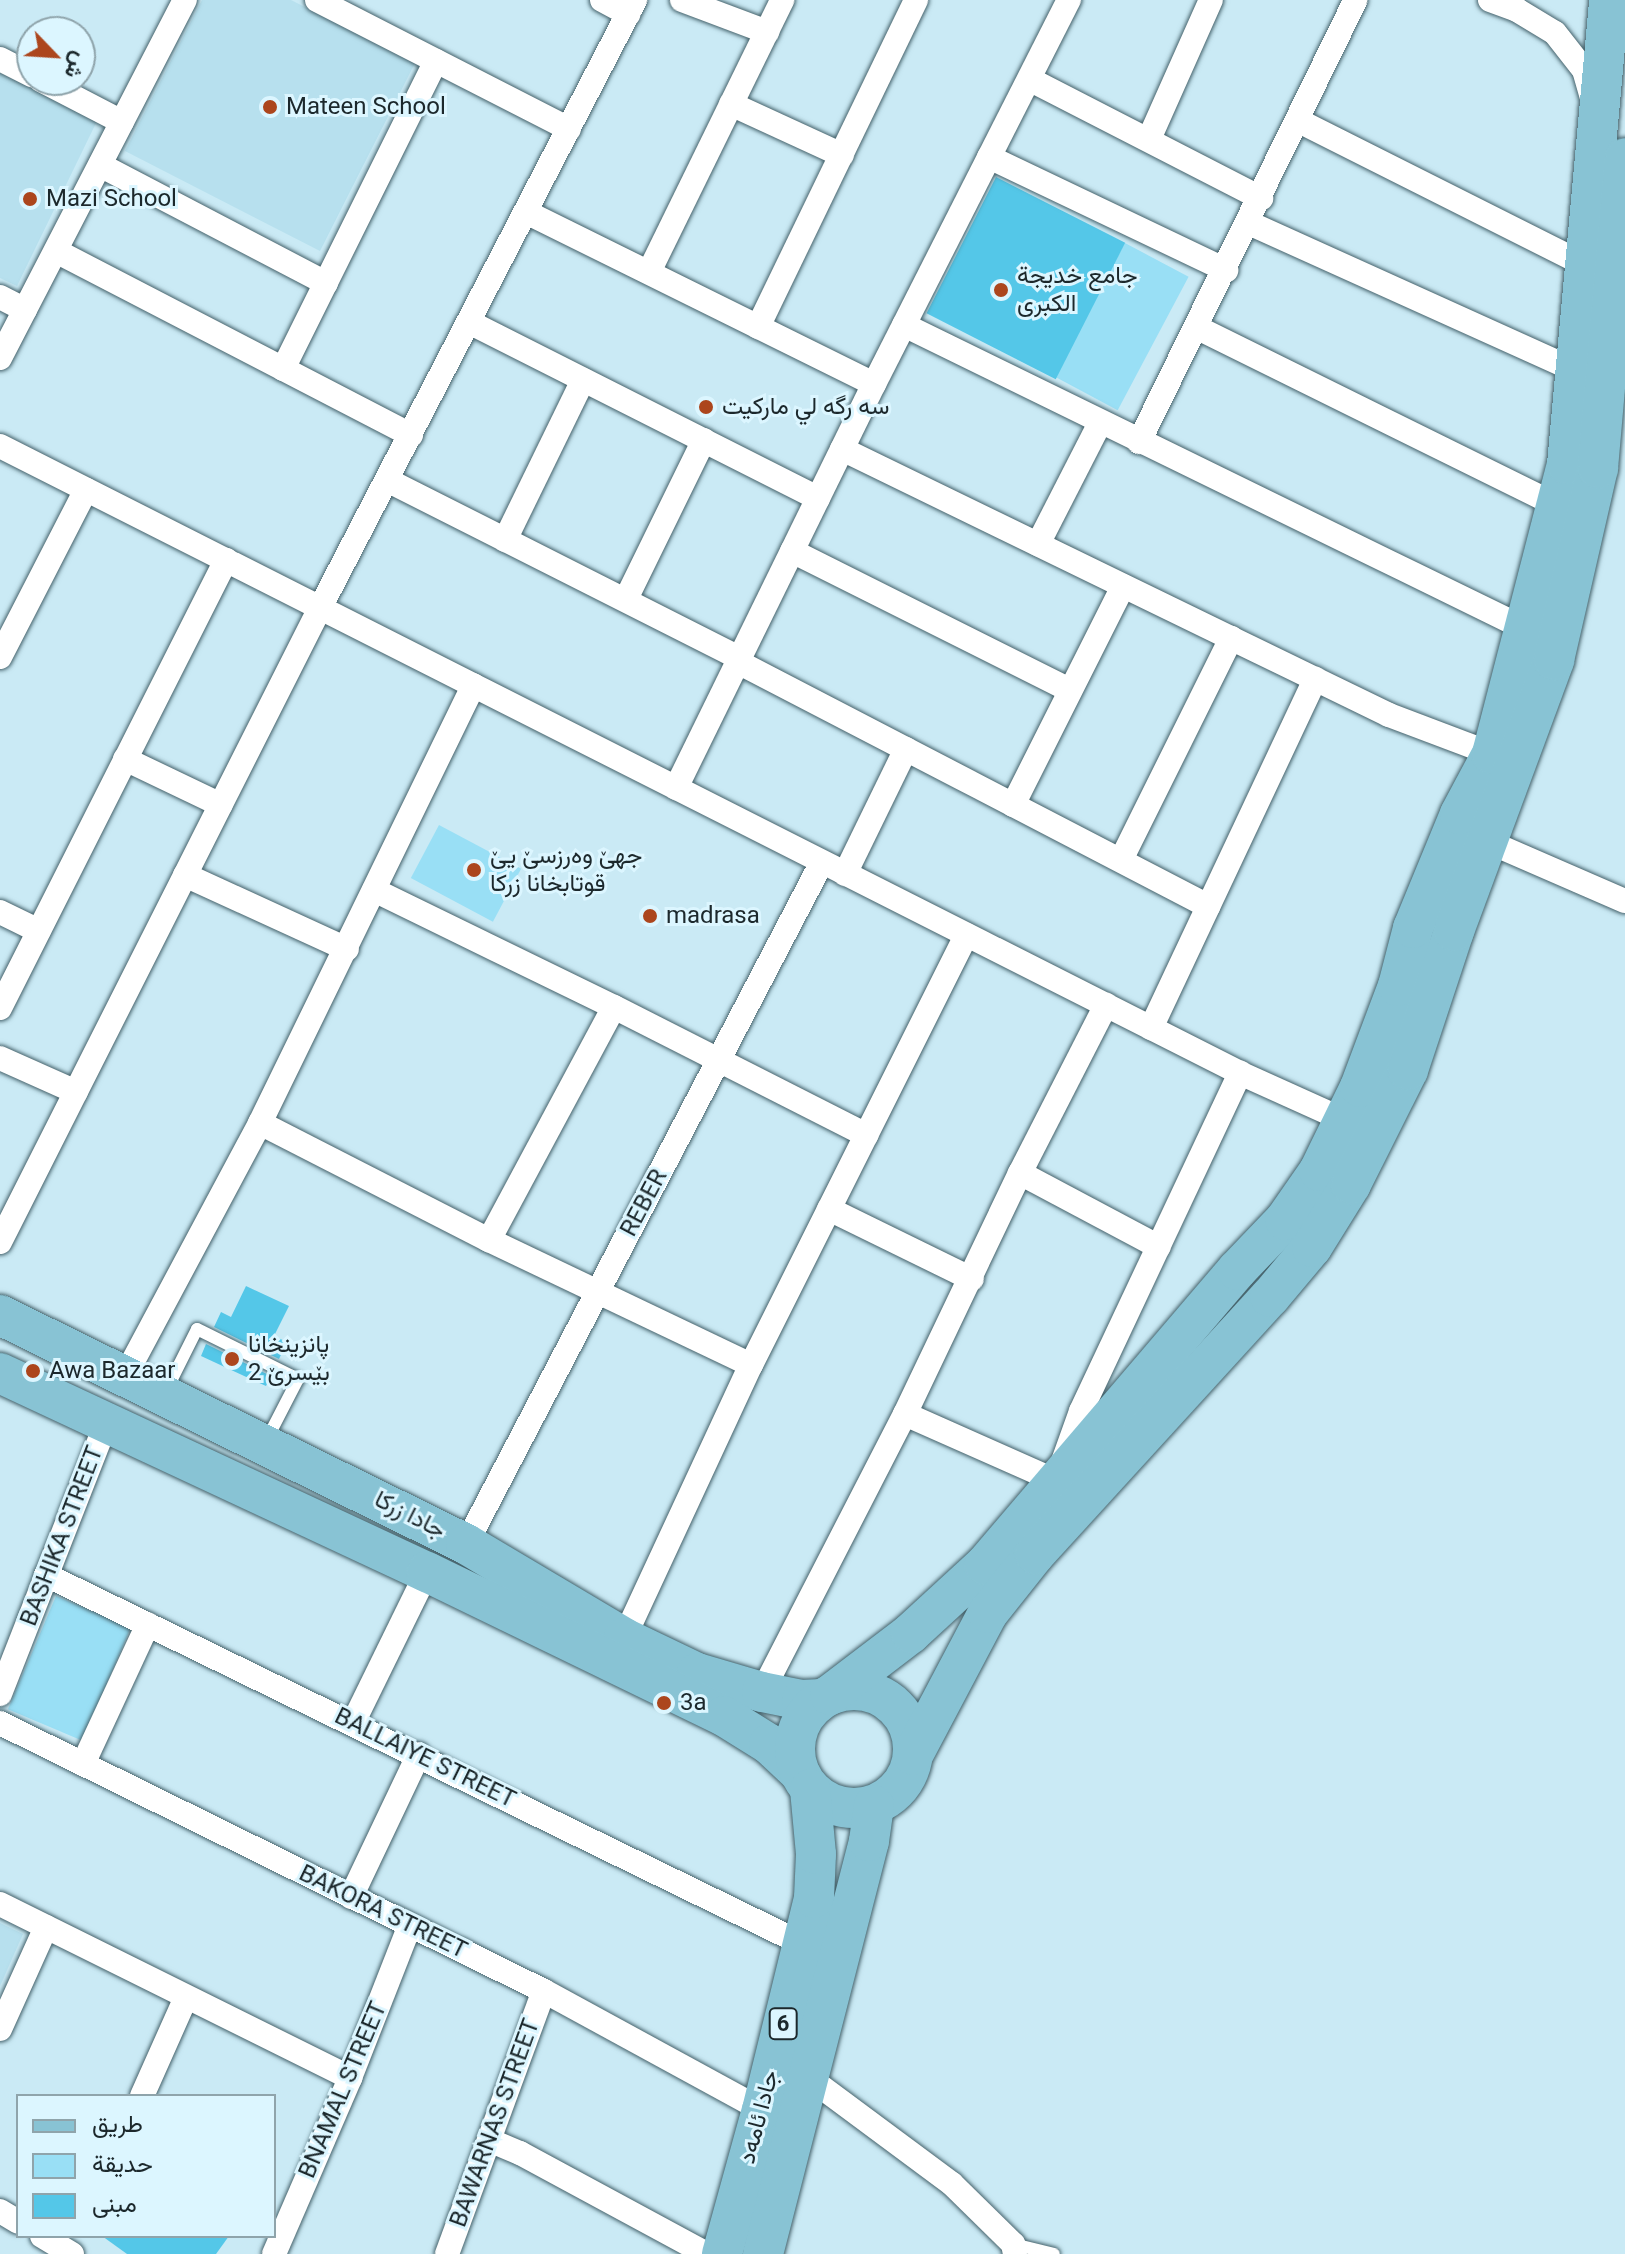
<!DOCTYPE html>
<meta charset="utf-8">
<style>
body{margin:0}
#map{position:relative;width:1625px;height:2254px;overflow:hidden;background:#caeaf5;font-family:Roboto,Vazirmatn,sans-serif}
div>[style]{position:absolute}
.built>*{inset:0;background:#b7e0ee}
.green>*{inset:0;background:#99dff5;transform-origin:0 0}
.building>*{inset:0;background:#54c7e8;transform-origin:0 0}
.roads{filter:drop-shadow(0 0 2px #44616a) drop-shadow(0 0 2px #44616a)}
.service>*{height:12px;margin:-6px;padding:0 6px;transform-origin:6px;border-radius:6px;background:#fff}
.minor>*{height:24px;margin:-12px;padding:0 12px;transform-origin:12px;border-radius:12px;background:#fff}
.primary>*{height:40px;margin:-20px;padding:0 20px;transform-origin:20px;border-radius:20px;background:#88c3d4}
.primary>.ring{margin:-20px;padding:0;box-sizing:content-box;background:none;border:40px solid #88c3d4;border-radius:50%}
.dots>*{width:22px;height:22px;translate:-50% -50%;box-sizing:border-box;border:4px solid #dcf6ff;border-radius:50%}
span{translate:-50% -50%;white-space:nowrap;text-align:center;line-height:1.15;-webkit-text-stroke:6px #dcf6ff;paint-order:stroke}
.shield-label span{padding:2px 6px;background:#dcf6ff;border:2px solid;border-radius:6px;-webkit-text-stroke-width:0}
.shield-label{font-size:22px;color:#1c282c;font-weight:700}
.poi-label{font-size:24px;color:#1c282c}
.left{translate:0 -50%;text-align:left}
.street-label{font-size:24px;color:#1c282c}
.legend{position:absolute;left:16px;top:2094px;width:260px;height:144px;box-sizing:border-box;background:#dcf6ff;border:2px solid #8fa4ab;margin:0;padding:10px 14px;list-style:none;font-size:24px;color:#1c282c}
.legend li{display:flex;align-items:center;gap:16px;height:40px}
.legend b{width:40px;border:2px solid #8fa4ab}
.north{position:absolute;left:16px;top:16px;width:80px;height:80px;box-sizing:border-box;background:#dcf6ff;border:2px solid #8fa4ab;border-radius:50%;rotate:115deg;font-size:22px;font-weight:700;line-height:32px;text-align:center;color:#1c282c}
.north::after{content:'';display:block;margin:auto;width:28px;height:36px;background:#ac461d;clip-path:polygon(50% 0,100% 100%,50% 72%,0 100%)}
</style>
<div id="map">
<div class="built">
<div style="clip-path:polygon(202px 0,291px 0,415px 63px,320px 251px,125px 151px)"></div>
<div style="clip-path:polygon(0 73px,97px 121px,17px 286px,0 278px)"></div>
<div style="clip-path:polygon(0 1923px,23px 1934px,0 1986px)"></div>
</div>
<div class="green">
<div style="left:1125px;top:243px;width:72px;height:151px;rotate:28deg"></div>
<div style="left:439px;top:825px;width:93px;height:60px;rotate:28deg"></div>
<div style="left:56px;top:1596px;width:81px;height:123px;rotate:23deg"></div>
</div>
<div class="building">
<div style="left:996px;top:177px;width:145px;height:153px;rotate:27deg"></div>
<div style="clip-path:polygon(246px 1286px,289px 1306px,274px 1336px,287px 1342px,279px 1359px,214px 1327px,221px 1312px,231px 1317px)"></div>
<div style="clip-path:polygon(206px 1344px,271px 1376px,266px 1386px,201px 1356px)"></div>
<div style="clip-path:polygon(102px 2236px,229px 2236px,216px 2254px,127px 2254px)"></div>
</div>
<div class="roads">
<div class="service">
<div style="left:167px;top:1389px;width:67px;rotate:-63.4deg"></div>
<div style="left:197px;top:1329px;width:113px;rotate:26.3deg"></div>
<div style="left:298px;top:1379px;width:70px;rotate:117.3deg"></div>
<div style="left:1013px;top:2244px;width:42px;rotate:13.7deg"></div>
</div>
<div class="minor">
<div style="left:317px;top:0;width:283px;rotate:27.1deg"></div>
<div style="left:602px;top:0;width:30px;rotate:28deg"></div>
<div style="left:682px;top:0;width:91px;rotate:20.6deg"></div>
<div style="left:1490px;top:0;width:29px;rotate:20deg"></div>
<div style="left:1517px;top:10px;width:44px;rotate:31.2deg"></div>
<div style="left:1555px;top:33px;width:47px;rotate:51.9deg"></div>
<div style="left:1584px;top:70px;width:29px;rotate:74deg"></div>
<div style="left:0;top:59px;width:36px;rotate:27deg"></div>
<div style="left:41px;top:80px;width:91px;rotate:27.4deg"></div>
<div style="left:1031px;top:80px;width:259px;rotate:27.2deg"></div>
<div style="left:731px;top:104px;width:122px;rotate:24.7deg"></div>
<div style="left:1299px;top:121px;width:320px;rotate:26.7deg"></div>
<div style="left:1149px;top:139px;width:152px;rotate:-66deg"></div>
<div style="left:989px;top:157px;width:263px;rotate:25.5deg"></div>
<div style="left:100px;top:165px;width:255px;rotate:27.6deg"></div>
<div style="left:526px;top:212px;width:388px;rotate:26.3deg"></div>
<div style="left:1249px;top:223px;width:358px;rotate:24.3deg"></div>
<div style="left:56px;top:251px;width:400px;rotate:27.4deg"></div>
<div style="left:649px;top:272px;width:303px;rotate:-63.9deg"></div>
<div style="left:0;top:297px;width:28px;rotate:27deg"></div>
<div style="left:469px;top:322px;width:391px;rotate:26.8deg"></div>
<div style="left:904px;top:325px;width:692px;rotate:26.05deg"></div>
<div style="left:758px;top:327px;width:363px;rotate:-64.2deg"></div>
<div style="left:1198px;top:328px;width:402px;rotate:26.3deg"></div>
<div style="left:0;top:358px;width:403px;rotate:-62.7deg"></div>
<div style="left:283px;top:369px;width:344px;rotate:-63.6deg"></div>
<div style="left:1139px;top:442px;width:492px;rotate:-63.9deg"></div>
<div style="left:0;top:446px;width:1390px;rotate:26.82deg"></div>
<div style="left:1240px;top:1073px;width:114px;rotate:24.3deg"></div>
<div style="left:842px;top:449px;width:608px;rotate:25.93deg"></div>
<div style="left:1389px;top:715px;width:110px;rotate:20.7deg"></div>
<div style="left:387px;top:480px;width:395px;rotate:26.8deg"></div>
<div style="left:505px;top:540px;width:178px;rotate:-64deg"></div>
<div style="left:1038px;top:544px;width:136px;rotate:-62.9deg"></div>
<div style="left:792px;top:551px;width:311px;rotate:26.6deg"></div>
<div style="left:626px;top:599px;width:177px;rotate:-63.9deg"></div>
<div style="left:0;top:657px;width:188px;rotate:-62.8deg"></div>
<div style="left:738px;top:662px;width:530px;rotate:27.44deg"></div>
<div style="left:125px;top:759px;width:106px;rotate:25.6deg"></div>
<div style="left:676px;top:788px;width:450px;rotate:-63.9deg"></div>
<div style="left:874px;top:384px;width:431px;rotate:-63.1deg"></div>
<div style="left:1013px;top:805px;width:245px;rotate:-63.3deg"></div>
<div style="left:1479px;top:832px;width:14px;rotate:45deg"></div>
<div style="left:1489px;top:842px;width:148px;rotate:23.5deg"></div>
<div style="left:1121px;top:860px;width:248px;rotate:-63.6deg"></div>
<div style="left:845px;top:874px;width:139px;rotate:-64deg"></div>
<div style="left:185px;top:875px;width:178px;rotate:24.6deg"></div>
<div style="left:374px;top:890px;width:267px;rotate:26deg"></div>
<div style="left:614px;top:1007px;width:283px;rotate:26.9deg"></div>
<div style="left:0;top:912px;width:43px;rotate:26deg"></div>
<div style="left:0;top:1008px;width:502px;rotate:-63.23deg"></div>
<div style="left:1151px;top:1028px;width:386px;rotate:-64.8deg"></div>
<div style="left:0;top:1058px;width:83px;rotate:24.1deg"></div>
<div style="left:260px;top:1123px;width:257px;rotate:27.1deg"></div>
<div style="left:489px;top:1240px;width:290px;rotate:25.5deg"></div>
<div style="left:1020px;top:1173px;width:157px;rotate:28deg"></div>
<div style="left:829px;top:1209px;width:159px;rotate:26.1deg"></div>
<div style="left:489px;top:1240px;width:264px;rotate:-61.8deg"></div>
<div style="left:0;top:1242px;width:710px;rotate:-63.22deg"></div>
<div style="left:320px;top:608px;width:685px;rotate:-62.61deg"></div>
<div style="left:125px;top:1376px;width:287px;rotate:-61.9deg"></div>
<div style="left:260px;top:1123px;width:487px;rotate:-64deg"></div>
<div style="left:905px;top:1414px;width:165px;rotate:23.9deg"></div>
<div style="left:1056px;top:1481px;width:74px;rotate:-70.3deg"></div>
<div style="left:1081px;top:1411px;width:374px;rotate:-64.8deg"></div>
<div style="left:466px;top:1544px;width:769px;rotate:-62.44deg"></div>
<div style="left:46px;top:1575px;width:842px;rotate:25.99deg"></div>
<div style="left:624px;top:1638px;width:301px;rotate:-65.1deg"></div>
<div style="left:751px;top:1365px;width:481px;rotate:-63.4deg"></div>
<div style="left:762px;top:1692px;width:313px;rotate:-62.8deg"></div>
<div style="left:905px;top:1414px;width:267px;rotate:-64.5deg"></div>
<div style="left:1020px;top:1173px;width:189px;rotate:-62.9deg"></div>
<div style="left:0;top:1694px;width:291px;rotate:-68.6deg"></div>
<div style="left:0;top:1723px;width:606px;rotate:26.23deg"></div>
<div style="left:544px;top:1991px;width:248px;rotate:28.6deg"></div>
<div style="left:353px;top:1723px;width:168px;rotate:-63.9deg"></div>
<div style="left:83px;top:1764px;width:154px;rotate:-65.1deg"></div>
<div style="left:351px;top:1897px;width:158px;rotate:-64.6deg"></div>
<div style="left:0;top:1904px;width:391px;rotate:26.4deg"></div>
<div style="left:0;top:2029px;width:112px;rotate:-65.7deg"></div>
<div style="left:808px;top:2077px;width:179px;rotate:36.6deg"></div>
<div style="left:952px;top:2184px;width:86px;rotate:44.5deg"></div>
<div style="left:1013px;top:2244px;width:10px;rotate:79deg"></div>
<div style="left:142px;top:2096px;width:108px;rotate:-66deg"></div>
<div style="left:489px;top:2140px;width:34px;rotate:23deg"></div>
<div style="left:520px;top:2153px;width:213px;rotate:28.4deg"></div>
<div style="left:0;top:2211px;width:21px;rotate:31deg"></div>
<div style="left:42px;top:2236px;width:35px;rotate:31deg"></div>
<div style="left:274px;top:2254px;width:192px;rotate:-66.6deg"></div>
<div style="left:350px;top:2078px;width:164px;rotate:-68.6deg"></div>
<div style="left:447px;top:2254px;width:280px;rotate:-69.8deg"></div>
</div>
<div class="primary">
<div style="left:0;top:1315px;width:519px;rotate:26.17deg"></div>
<div style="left:466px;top:1544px;width:184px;rotate:30.7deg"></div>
<div style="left:624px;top:1638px;width:81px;rotate:25.6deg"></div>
<div style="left:697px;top:1673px;width:68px;rotate:16.3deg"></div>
<div style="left:762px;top:1692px;width:41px;rotate:11.3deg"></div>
<div style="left:802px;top:1700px;width:20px;rotate:-3deg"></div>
<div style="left:0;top:1373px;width:471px;rotate:25deg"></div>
<div style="left:427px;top:1572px;width:330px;rotate:25.9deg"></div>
<div style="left:724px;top:1716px;width:53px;rotate:31.9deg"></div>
<div style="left:769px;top:1744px;width:42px;rotate:43.1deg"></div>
<div class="ring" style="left:795px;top:1690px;width:78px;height:78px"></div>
<div style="left:830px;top:1695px;width:102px;rotate:-37.4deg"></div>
<div style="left:911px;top:1633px;width:100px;rotate:-42.6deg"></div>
<div style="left:985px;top:1565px;width:388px;rotate:-49.5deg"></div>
<div style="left:1237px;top:1270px;width:69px;rotate:-46.2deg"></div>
<div style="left:1285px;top:1220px;width:60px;rotate:-55.2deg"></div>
<div style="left:1319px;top:1171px;width:93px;rotate:-64deg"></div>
<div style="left:1360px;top:1087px;width:108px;rotate:-69.4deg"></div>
<div style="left:1398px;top:986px;width:60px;rotate:-75.5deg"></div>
<div style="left:1413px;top:928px;width:123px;rotate:-67.6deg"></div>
<div style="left:1460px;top:814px;width:68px;rotate:-61.9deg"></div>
<div style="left:1492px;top:754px;width:300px;rotate:-75.5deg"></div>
<div style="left:1567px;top:464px;width:466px;rotate:-84.8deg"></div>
<div style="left:913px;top:1755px;width:161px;rotate:-62.2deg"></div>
<div style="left:988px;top:1613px;width:75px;rotate:-51.5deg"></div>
<div style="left:1035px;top:1554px;width:348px;rotate:-47.6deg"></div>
<div style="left:1270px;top:1297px;width:65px;rotate:-50deg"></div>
<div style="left:1312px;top:1247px;width:74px;rotate:-58.2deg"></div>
<div style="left:1351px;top:1184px;width:127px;rotate:-63.4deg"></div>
<div style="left:1408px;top:1070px;width:146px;rotate:-71.7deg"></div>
<div style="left:1454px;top:931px;width:289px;rotate:-69.7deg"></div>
<div style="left:1554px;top:660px;width:197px;rotate:-77.1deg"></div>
<div style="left:1598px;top:468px;width:311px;rotate:-85deg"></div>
<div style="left:722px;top:2254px;width:149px;rotate:-74.5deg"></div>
<div style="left:762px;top:2110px;width:218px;rotate:-76.2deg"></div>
<div style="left:814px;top:1898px;width:44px;rotate:-87.4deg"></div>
<div style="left:816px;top:1854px;width:65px;rotate:-95.3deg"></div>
<div style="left:763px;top:2254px;width:426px;rotate:-75.6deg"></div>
<div style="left:869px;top:1841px;width:36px;rotate:-82deg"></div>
</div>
</div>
<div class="dots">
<div style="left:270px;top:107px;background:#ac461d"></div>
<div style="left:30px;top:199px;background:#ac461d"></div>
<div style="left:1001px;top:290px;background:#ac461d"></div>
<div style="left:706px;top:407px;background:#ac461d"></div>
<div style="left:474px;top:870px;background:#ac461d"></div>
<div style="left:650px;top:916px;background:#ac461d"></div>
<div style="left:232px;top:1359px;background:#ac461d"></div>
<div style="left:33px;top:1371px;background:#ac461d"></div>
<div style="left:664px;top:1703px;background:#ac461d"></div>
</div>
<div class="shield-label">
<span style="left:783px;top:2024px">6</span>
</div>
<div class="poi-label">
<span class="left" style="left:286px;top:107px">Mateen School</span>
<span class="left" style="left:46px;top:199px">Mazi School</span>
<span class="left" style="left:1017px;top:290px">جامع خدیجة<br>الکبری</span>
<span class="left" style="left:722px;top:407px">سه رگه لي ماركيت</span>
<span class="left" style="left:490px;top:870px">جھێ وەرزسێ یێ<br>قوتابخانا زرکا</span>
<span class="left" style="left:666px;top:916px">madrasa</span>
<span class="left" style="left:248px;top:1359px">پانزینخانا<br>بێسرێ 2</span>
<span class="left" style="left:49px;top:1371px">Awa Bazaar</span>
<span class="left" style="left:680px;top:1703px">3a</span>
</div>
<div class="street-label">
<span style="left:644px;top:1203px;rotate:-62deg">REBER</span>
<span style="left:410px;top:1515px;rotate:27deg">جادا زرکا</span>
<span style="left:62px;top:1536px;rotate:-69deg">BASHIKA STREET</span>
<span style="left:425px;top:1758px;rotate:26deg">BALLAIYE STREET</span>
<span style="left:383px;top:1912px;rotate:26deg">BAKORA STREET</span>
<span style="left:343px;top:2090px;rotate:-67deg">BNAMAL STREET</span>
<span style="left:759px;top:2117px;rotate:-75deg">جادا ئامەد</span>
<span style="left:495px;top:2123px;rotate:-70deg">BAWARNAS STREET</span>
</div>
<ul class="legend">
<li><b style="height:10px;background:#88c3d4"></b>طريق</li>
<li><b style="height:22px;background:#99dff5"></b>حديقة</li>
<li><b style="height:22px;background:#54c7e8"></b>مبنى</li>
</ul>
<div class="north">ش</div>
</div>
